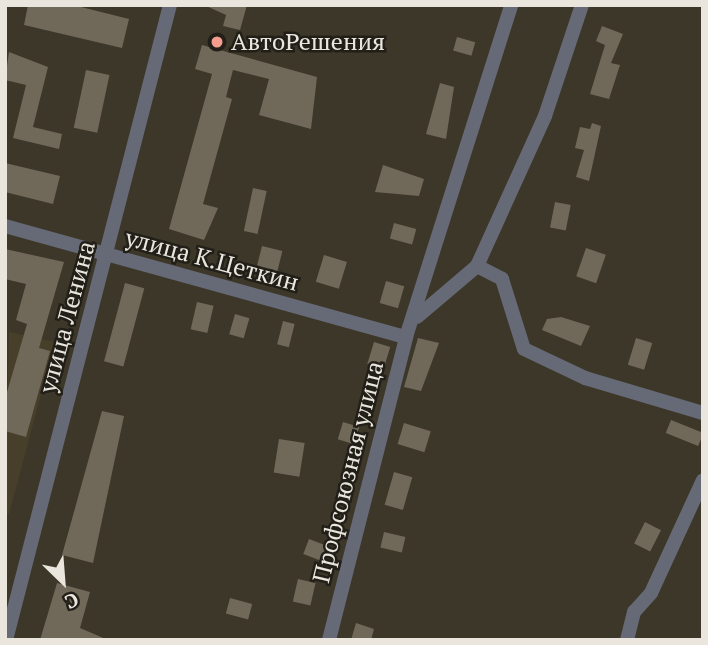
<!DOCTYPE html>
<meta charset="utf-8">
<style>
body{margin:0}
#map{position:relative;width:708px;height:645px;overflow:hidden;background:#3d3729;font-family:"PT Serif",serif}
div>[style]{position:absolute}
.built>*{inset:0;background:#483f2b}
.building>*{inset:0;background:#70695a;transform-origin:0 0}
.street>*{height:14px;margin:-7px;padding:0 7px;transform-origin:7px;border-radius:7px;background:#666a76}
.dots>*{width:19px;height:19px;translate:-50% -50%;box-sizing:border-box;border:4px solid #211f18;border-radius:50%}
span{translate:-50% -50%;white-space:nowrap;text-align:center;line-height:1.15;-webkit-text-stroke:5px #211f18;paint-order:stroke}
.poi-label{font-size:24px;color:#eae6de}
.left{translate:0 -50%;text-align:left}
.street-label{font-size:24px;color:#eae6de}
.frame{position:absolute;inset:0;border:7px solid #eae6de;pointer-events:none}
.north{position:absolute;left:28px;top:547px;width:70px;height:70px;-webkit-text-stroke:5px #211f18;paint-order:stroke;rotate:155deg;font-size:19px;font-weight:700;line-height:28px;text-align:center;color:#eae6de}
.north::after{content:'';display:block;margin:auto;width:24px;height:32px;background:#eae6de;clip-path:polygon(50% 0,100% 100%,50% 72%,0 100%)}
</style>
<div id="map">
<div class="built">
<div style="clip-path:polygon(9px 332px,55px 342px,9px 514px,5px 513px)"></div>
</div>
<div class="building">
<div style="clip-path:polygon(28px 5px,73px 5px,129px 19px,122px 48px,24px 25px)"></div>
<div style="clip-path:polygon(204px 5px,247px 5px,240px 30px,223px 26px,226px 15px)"></div>
<div style="clip-path:polygon(602px 26px,623px 34px,611px 63px,620px 65px,609px 99px,590px 94px,605px 45px,596px 41px)"></div>
<div style="left:457px;top:37px;width:19px;height:14px;rotate:16deg"></div>
<div style="clip-path:polygon(202px 45px,317px 77px,311px 129px,259px 115px,269px 79px,233px 70px,226px 97px,232px 99px,203px 204px,218px 208px,204px 240px,169px 229px,212px 74px,195px 69px)"></div>
<div style="clip-path:polygon(9px 52px,48px 67px,33px 127px,62px 134px,59px 149px,13px 138px,26px 85px,5px 80px)"></div>
<div style="left:86px;top:70px;width:24px;height:59px;rotate:12deg"></div>
<div style="clip-path:polygon(440px 83px,454px 87px,446px 139px,426px 134px)"></div>
<div style="clip-path:polygon(592px 123px,601px 126px,589px 181px,576px 177px,584px 150px,575px 148px,580px 127px,590px 129px)"></div>
<div style="clip-path:polygon(5px 163px,60px 176px,53px 204px,5px 192px)"></div>
<div style="clip-path:polygon(383px 165px,424px 179px,419px 196px,375px 192px)"></div>
<div style="left:253px;top:188px;width:14px;height:44px;rotate:12deg"></div>
<div style="left:555px;top:202px;width:16px;height:26px;rotate:11deg"></div>
<div style="left:394px;top:223px;width:23px;height:16px;rotate:15deg"></div>
<div style="left:262px;top:246px;width:21px;height:21px;rotate:14deg"></div>
<div style="left:586px;top:248px;width:21px;height:30px;rotate:19deg"></div>
<div style="clip-path:polygon(5px 249px,64px 262px,39px 348px,50px 351px,26px 437px,5px 431px,5px 399px,27px 324px,16px 320px,26px 284px,5px 279px)"></div>
<div style="left:324px;top:255px;width:24px;height:28px;rotate:17deg"></div>
<div style="left:386px;top:281px;width:19px;height:23px;rotate:16deg"></div>
<div style="left:125px;top:283px;width:20px;height:81px;rotate:15deg"></div>
<div style="left:197px;top:302px;width:17px;height:28px;rotate:13deg"></div>
<div style="left:235px;top:314px;width:15px;height:21px;rotate:16deg"></div>
<div style="clip-path:polygon(561px 317px,590px 326px,581px 346px,542px 330px,547px 319px)"></div>
<div style="left:283px;top:321px;width:12px;height:24px;rotate:14deg"></div>
<div style="clip-path:polygon(418px 338px,439px 343px,421px 391px,404px 387px)"></div>
<div style="left:636px;top:338px;width:17px;height:28px;rotate:17deg"></div>
<div style="left:374px;top:342px;width:17px;height:23px;rotate:17deg"></div>
<div style="clip-path:polygon(102px 411px,124px 416px,93px 563px,62px 555px)"></div>
<div style="left:671px;top:420px;width:35px;height:14px;rotate:22deg"></div>
<div style="left:343px;top:422px;width:17px;height:18px;rotate:17deg"></div>
<div style="left:404px;top:423px;width:28px;height:22px;rotate:17deg"></div>
<div style="left:279px;top:439px;width:26px;height:34px;rotate:9deg"></div>
<div style="left:394px;top:472px;width:19px;height:34px;rotate:16deg"></div>
<div style="left:645px;top:522px;width:18px;height:24px;rotate:27deg"></div>
<div style="left:384px;top:532px;width:22px;height:16px;rotate:13deg"></div>
<div style="left:309px;top:539px;width:19px;height:16px;rotate:21deg"></div>
<div style="left:298px;top:579px;width:18px;height:23px;rotate:13deg"></div>
<div style="clip-path:polygon(57px 583px,90px 592px,80px 628px,108px 640px,40px 640px)"></div>
<div style="left:230px;top:598px;width:23px;height:16px;rotate:15deg"></div>
<div style="clip-path:polygon(356px 623px,374px 629px,371px 640px,351px 640px)"></div>
</div>
<div class="street">
<div style="left:5px;top:226px;width:416px;rotate:15.5deg"></div>
<div style="left:477px;top:266px;width:28px;rotate:27deg"></div>
<div style="left:502px;top:279px;width:73px;rotate:72.6deg"></div>
<div style="left:524px;top:349px;width:68px;rotate:25.4deg"></div>
<div style="left:585px;top:378px;width:123px;rotate:16.5deg"></div>
<div style="left:417px;top:317px;width:79px;rotate:-40.4deg"></div>
<div style="left:477px;top:266px;width:165px;rotate:-65.6deg"></div>
<div style="left:545px;top:116px;width:117px;rotate:-71.6deg"></div>
<div style="left:6px;top:640px;width:656px;rotate:-75.52deg"></div>
<div style="left:329px;top:640px;width:313px;rotate:-75.7deg"></div>
<div style="left:406px;top:337px;width:348px;rotate:-72.4deg"></div>
<div style="left:627px;top:640px;width:29px;rotate:-76deg"></div>
<div style="left:634px;top:612px;width:25px;rotate:-48deg"></div>
<div style="left:651px;top:593px;width:124px;rotate:-65.3deg"></div>
</div>
<div class="dots">
<div style="left:217px;top:42px;background:#f59d8f"></div>
</div>
<div class="poi-label">
<span class="left" style="left:231px;top:42px">АвтоРешения</span>
</div>
<div class="street-label">
<span style="left:212px;top:260px;rotate:15deg">улица К.Цеткин</span>
<span style="left:67px;top:317px;rotate:-75deg">улица Ленина</span>
<span style="left:348px;top:472px;rotate:-76deg">Профсоюзная улица</span>
</div>
<div class="frame"></div>
<div class="north">С</div>
</div>
